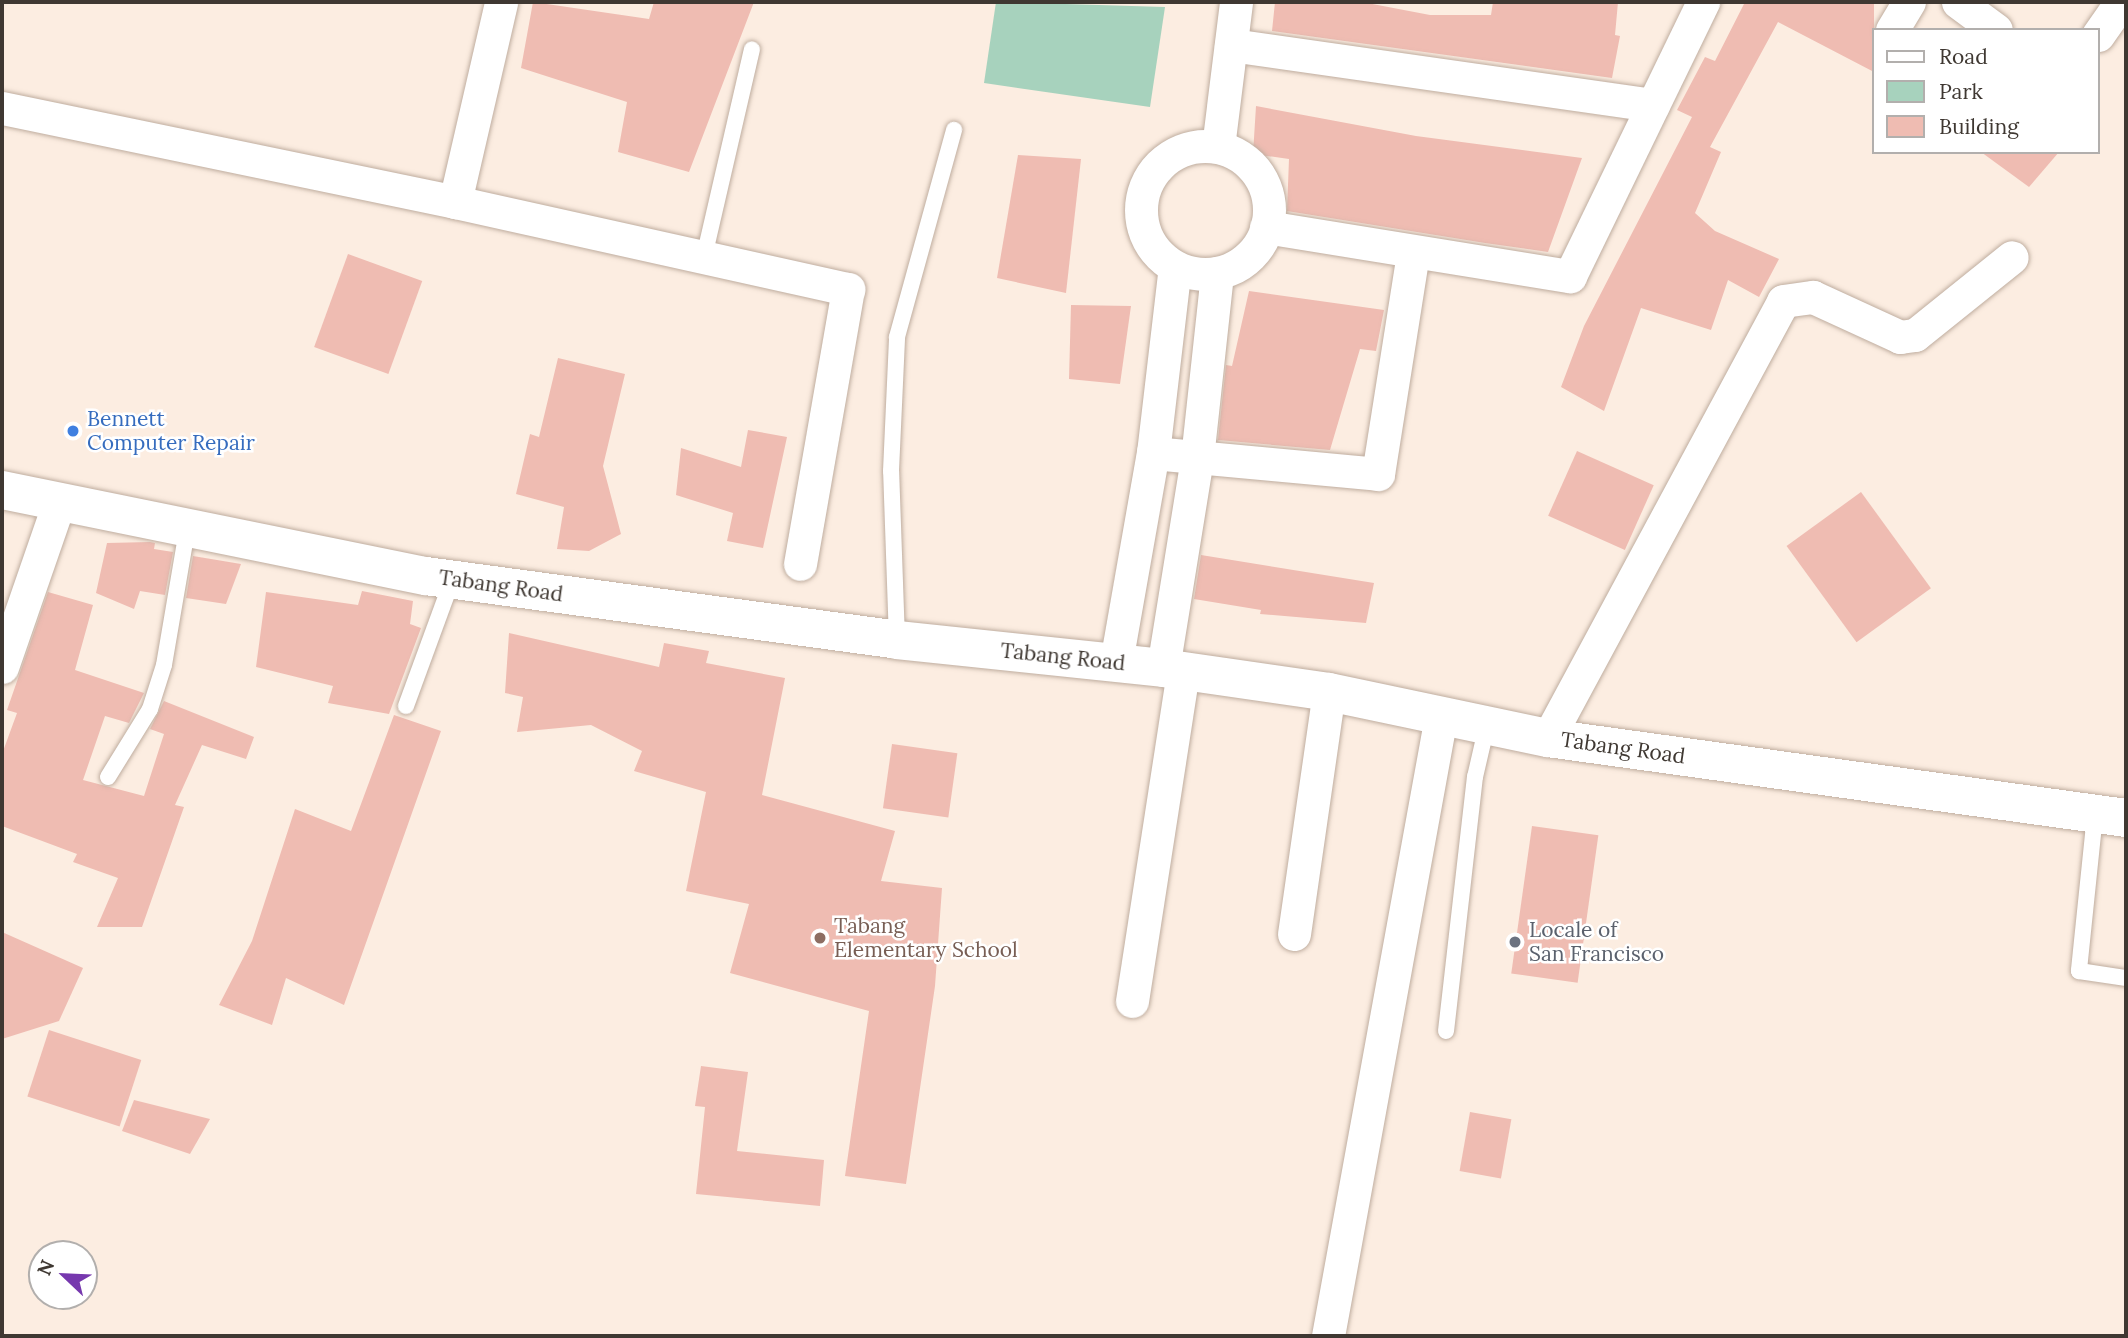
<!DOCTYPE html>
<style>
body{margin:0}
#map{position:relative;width:2128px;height:1338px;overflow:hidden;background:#fcede1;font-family:Lora,serif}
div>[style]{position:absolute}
.green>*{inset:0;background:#a7d2bd}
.building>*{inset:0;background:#efbcb2;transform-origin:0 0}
.roads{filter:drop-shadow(0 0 2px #bfad9f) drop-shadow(0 0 2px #bfad9f)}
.service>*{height:16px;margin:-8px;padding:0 8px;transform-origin:8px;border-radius:8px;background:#fff}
.minor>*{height:33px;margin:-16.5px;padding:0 16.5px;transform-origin:16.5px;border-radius:16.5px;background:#fff}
.minor>.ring{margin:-16.5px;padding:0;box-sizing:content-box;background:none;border:33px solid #fff;border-radius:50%}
.secondary>*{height:38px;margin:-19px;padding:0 19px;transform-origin:19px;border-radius:19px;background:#fff}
.dots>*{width:19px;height:19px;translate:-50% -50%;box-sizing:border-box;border:4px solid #fff;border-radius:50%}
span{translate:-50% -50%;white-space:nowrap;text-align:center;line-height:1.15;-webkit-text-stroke:5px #fff;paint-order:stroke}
.shop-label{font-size:21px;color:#366cbe}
.left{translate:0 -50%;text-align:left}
.street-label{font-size:21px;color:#3f3832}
.education-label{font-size:21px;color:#785e54}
.worship-label{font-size:21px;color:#5b616d}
.frame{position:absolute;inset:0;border:4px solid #3f3832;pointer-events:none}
.legend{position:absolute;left:1872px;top:28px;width:228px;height:126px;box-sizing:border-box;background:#fff;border:2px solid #b2afad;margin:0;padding:9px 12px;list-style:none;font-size:21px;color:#3f3832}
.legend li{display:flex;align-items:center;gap:14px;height:35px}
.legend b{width:35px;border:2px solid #b2afad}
.north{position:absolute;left:28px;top:1240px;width:70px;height:70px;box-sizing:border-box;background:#fff;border:2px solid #b2afad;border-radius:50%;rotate:293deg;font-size:19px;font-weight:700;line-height:28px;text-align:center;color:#3f3832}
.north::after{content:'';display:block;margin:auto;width:24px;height:32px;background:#7638ae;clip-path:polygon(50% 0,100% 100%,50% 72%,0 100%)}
</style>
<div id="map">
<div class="green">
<div style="clip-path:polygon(996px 2px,1165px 7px,1150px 107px,984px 83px)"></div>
</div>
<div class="building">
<div style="clip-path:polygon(533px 2px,649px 19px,654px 2px,754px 2px,689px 172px,618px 152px,627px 102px,521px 68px)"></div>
<div style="clip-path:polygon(1275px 2px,1362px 2px,1430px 15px,1491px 15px,1493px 2px,1618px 2px,1615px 35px,1620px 36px,1612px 78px,1272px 31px)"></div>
<div style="clip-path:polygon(1740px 2px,1874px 2px,1874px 72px,1778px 22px,1710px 147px,1721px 152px,1695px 213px,1715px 231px,1779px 259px,1759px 297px,1728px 280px,1711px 330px,1641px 308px,1604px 411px,1561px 387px,1584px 326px,1692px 117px,1677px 110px,1705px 57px,1715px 61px,1744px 4px)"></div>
<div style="clip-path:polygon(1256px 106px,1416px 136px,1582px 158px,1548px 252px,1485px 243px,1287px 211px,1289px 159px,1253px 154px)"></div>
<div style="clip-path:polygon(1981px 152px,2059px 152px,2029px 187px)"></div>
<div style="clip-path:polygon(1018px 155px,1081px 159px,1066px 293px,997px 278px)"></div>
<div style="left:348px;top:254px;width:79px;height:99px;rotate:20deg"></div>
<div style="clip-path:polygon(1249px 291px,1384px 310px,1376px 351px,1360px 349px,1330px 450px,1218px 440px,1226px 365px,1232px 366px)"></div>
<div style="clip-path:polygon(1071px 305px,1131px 306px,1120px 384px,1069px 379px)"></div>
<div style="clip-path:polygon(558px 358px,625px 374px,603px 466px,621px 534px,589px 551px,557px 549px,564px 507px,516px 494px,530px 434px,539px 437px)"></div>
<div style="clip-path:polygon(748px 430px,787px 437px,763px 548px,727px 541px,733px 513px,676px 495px,681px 448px,741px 467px)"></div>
<div style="left:1577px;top:451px;width:84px;height:71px;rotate:24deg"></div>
<div style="left:1861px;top:492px;width:119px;height:92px;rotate:54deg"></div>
<div style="clip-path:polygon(107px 543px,150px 542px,155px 543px,154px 549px,173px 552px,165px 595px,140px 591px,134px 609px,96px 593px)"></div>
<div style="clip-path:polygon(1201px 555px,1374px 583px,1366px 623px,1260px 614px,1261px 610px,1194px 599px)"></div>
<div style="clip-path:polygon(193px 556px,241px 564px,226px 604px,186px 598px)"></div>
<div style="clip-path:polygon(362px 591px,413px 601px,410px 624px,421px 628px,389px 714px,328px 703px,333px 686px,256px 667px,266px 592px,358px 605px)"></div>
<div style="clip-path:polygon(48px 592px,93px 605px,75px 670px,144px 693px,129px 723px,105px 716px,83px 780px,144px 796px,164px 734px,150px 729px,164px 701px,254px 737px,246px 759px,202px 745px,175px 805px,184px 807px,142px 927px,97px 927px,118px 878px,73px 862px,77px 854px,2px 826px,2px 754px,17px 713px,7px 710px)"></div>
<div style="clip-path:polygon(509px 633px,659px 667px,664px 643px,709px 651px,706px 663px,785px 678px,762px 795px,895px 831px,881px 881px,942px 888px,935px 986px,906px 1184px,845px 1176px,869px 1011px,730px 973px,749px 904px,686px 891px,706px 792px,634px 771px,642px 751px,591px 725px,517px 732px,523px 697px,505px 693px)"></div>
<div style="clip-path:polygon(394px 715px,441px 731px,344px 1005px,286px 978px,272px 1025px,219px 1005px,252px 941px,295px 809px,351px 831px)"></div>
<div style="left:892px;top:744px;width:66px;height:65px;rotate:8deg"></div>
<div style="left:1532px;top:826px;width:67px;height:149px;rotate:8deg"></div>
<div style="clip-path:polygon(2px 932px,83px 968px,59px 1021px,2px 1039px)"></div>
<div style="left:49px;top:1030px;width:97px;height:70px;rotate:18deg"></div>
<div style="clip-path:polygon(701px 1066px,748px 1072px,737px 1151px,824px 1160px,820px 1206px,696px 1194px,705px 1107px,695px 1106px)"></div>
<div style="clip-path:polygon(134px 1100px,210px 1119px,190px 1154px,122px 1131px)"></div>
<div style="left:1470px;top:1112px;width:42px;height:60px;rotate:10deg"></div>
</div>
<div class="roads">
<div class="service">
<div style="left:704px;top:257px;width:213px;rotate:-77deg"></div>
<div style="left:897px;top:640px;width:169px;rotate:-92deg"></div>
<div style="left:891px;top:471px;width:134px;rotate:-87.4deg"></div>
<div style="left:897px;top:337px;width:215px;rotate:-74.6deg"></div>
<div style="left:406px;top:706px;width:134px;rotate:-69.9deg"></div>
<div style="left:108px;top:777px;width:80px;rotate:-58.3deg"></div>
<div style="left:150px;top:709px;width:46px;rotate:-72.3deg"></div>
<div style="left:164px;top:665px;width:137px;rotate:-80.3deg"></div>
<div style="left:2095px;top:815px;width:157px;rotate:95.9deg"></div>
<div style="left:2079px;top:971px;width:48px;rotate:8.5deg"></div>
<div style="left:1446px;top:1031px;width:256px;rotate:-83.5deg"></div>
<div style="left:1475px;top:777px;width:53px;rotate:-77deg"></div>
</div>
<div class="minor">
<div style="left:1958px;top:2px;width:47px;rotate:36.4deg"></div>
<div style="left:1892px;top:30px;width:33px;rotate:-59deg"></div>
<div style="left:2098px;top:35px;width:40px;rotate:-55.1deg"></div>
<div style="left:1231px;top:45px;width:426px;rotate:8.1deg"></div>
<div style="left:2px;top:108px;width:463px;rotate:11.7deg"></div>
<div style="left:455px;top:202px;width:205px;rotate:-77deg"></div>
<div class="ring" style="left:1141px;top:146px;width:95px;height:95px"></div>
<div style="left:1218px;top:147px;width:146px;rotate:-82.9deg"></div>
<div style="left:455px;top:202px;width:403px;rotate:12.5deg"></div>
<div style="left:848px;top:289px;width:279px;rotate:99.9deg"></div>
<div style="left:1266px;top:227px;width:308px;rotate:9.2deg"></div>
<div style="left:1570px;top:276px;width:305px;rotate:-64.1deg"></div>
<div style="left:1153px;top:453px;width:226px;rotate:5.3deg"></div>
<div style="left:1378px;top:474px;width:225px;rotate:-81deg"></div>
<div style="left:1116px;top:662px;width:212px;rotate:-80deg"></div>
<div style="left:1153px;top:453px;width:187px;rotate:-83.3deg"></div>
<div style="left:2px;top:667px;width:171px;rotate:-70.9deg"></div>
<div style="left:1163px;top:668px;width:213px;rotate:-80.8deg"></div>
<div style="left:1197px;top:458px;width:186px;rotate:-83.8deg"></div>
<div style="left:1548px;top:738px;width:496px;rotate:-61.7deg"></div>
<div style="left:1783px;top:301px;width:30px;rotate:-8deg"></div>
<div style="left:1813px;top:297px;width:96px;rotate:24.7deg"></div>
<div style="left:1900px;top:337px;width:15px;rotate:-8deg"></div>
<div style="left:1915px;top:335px;width:124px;rotate:-38.8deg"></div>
<div style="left:1294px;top:934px;width:245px;rotate:-81.8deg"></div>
<div style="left:1132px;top:1001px;width:333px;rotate:-81.2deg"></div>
<div style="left:1328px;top:1336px;width:630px;rotate:-79.67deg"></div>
</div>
<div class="secondary">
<div style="left:2px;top:490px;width:433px;rotate:11.5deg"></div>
<div style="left:426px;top:576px;width:475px;rotate:7.7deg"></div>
<div style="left:897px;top:640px;width:267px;rotate:6deg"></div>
<div style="left:1163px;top:668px;width:168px;rotate:8.2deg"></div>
<div style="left:1329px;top:692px;width:224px;rotate:11.9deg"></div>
<div style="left:1548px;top:738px;width:584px;rotate:7.88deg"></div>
</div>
</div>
<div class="dots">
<div style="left:73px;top:431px;background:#3f7fe0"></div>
<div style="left:820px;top:938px;background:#8d6e63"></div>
<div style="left:1515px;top:942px;background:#6b7280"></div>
</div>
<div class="shop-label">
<span class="left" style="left:87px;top:431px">Bennett<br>Computer Repair</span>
</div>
<div class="street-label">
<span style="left:501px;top:586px;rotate:8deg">Tabang Road</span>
<span style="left:1063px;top:657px;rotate:6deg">Tabang Road</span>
<span style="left:1623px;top:748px;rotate:8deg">Tabang Road</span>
</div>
<div class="education-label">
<span class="left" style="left:834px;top:938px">Tabang<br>Elementary School</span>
</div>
<div class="worship-label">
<span class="left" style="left:1529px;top:942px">Locale of<br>San Francisco</span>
</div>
<div class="frame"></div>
<ul class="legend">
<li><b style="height:9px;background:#fff"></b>Road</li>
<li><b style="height:19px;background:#a7d2bd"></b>Park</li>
<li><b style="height:19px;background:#efbcb2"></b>Building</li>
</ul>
<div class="north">N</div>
</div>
